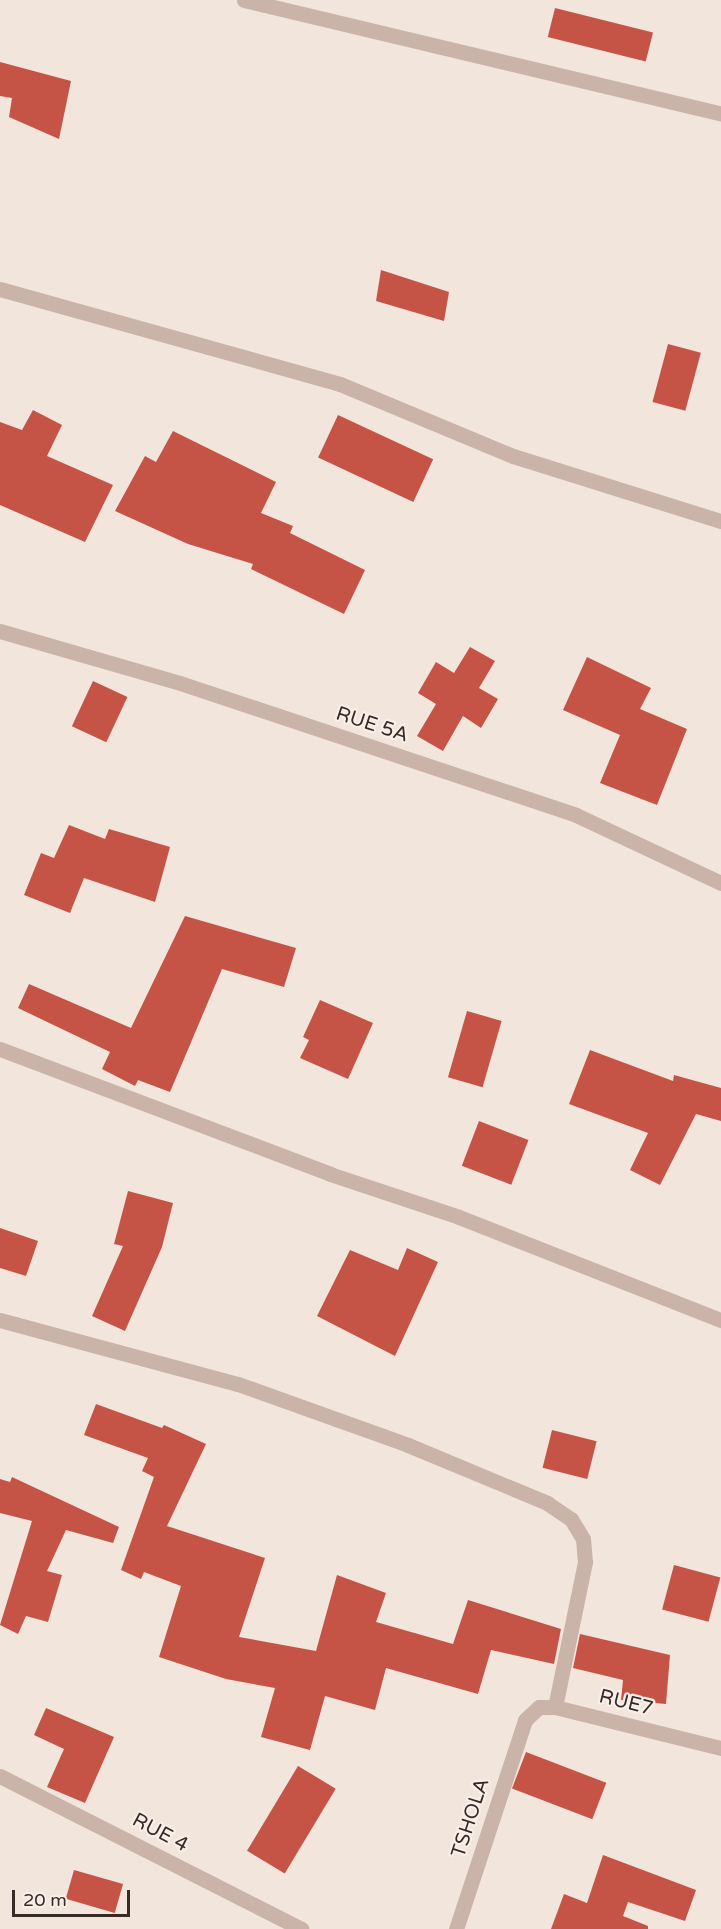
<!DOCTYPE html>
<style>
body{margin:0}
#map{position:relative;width:721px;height:1929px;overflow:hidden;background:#f2e5dc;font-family:"Varela Round",sans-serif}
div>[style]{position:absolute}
.building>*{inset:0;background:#c55447;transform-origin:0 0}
.minor>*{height:15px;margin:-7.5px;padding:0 7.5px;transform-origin:7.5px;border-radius:7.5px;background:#cab3a8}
span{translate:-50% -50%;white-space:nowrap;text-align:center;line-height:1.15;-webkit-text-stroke:4.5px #f9efe8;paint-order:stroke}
.street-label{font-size:20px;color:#372b28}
.scale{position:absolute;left:12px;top:1890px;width:118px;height:27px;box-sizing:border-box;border:3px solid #372b28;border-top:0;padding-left:8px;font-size:18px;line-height:21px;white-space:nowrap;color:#372b28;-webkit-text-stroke:4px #f9efe8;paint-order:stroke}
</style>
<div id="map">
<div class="building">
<div style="left:555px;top:8px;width:101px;height:30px;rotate:14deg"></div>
<div style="clip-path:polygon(0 62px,71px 81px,59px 139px,9px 117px,12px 98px,0 96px)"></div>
<div style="clip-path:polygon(381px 270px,449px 292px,444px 321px,376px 301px)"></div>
<div style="left:668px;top:344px;width:34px;height:60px;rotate:15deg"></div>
<div style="clip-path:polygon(33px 410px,62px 425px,47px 456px,113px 485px,85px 542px,0 505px,0 422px,22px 430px)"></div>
<div style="left:338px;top:415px;width:105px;height:47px;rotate:25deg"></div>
<div style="clip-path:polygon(173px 431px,276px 482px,261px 513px,293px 526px,290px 533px,365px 570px,344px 614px,251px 569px,253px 564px,188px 544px,115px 511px,145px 456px,156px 462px)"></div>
<div style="clip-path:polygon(470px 647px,495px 661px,479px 688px,498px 699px,481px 728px,463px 716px,443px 751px,417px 736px,436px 704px,418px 693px,436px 662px,454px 673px)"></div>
<div style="clip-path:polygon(587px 657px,651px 688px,640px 709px,687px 729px,657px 805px,600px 783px,620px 735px,563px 710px)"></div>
<div style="left:93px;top:681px;width:38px;height:50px;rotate:25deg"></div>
<div style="clip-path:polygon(69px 825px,105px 839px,109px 829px,170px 847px,155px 902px,84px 878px,70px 913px,24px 895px,41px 853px,54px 858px)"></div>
<div style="clip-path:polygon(185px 916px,296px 948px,284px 987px,222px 969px,170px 1092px,138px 1080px,135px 1086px,102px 1069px,110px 1052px,18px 1008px,29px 984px,131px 1028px)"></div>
<div style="clip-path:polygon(320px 1000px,373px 1023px,348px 1079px,300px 1058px,309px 1040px,303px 1037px)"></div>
<div style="left:467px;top:1011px;width:36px;height:69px;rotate:16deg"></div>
<div style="clip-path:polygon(590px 1050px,673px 1081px,674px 1075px,721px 1088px,721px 1121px,696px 1114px,660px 1185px,630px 1170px,648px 1133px,569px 1104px)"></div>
<div style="left:479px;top:1121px;width:53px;height:48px;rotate:21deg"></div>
<div style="clip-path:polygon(128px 1191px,173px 1203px,162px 1247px,125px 1331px,92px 1316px,123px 1246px,114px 1244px)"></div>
<div style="clip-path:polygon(0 1228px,38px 1241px,26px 1276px,0 1268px)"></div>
<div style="clip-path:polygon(407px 1248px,438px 1262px,395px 1356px,317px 1316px,350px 1250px,398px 1270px)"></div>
<div style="clip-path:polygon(96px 1404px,162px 1428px,164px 1425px,206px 1444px,167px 1526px,265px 1558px,239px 1637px,316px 1651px,337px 1575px,386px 1593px,376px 1622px,453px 1644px,468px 1600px,561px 1629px,554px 1664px,491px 1650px,478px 1694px,386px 1668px,375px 1710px,325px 1696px,310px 1750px,261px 1737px,275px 1688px,226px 1679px,159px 1657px,181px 1586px,144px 1572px,141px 1579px,121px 1570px,154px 1477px,142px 1471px,148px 1458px,84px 1435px)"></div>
<div style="left:552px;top:1430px;width:46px;height:39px;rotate:14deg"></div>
<div style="clip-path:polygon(12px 1477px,119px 1527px,113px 1543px,66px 1530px,47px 1571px,62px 1575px,48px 1622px,26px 1616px,18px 1634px,0 1625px,32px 1521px,0 1513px,0 1479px,10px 1482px)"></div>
<div style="left:674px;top:1565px;width:48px;height:46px;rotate:15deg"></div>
<div style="clip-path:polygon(580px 1634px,670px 1655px,666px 1704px,621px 1700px,623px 1680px,573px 1668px)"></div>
<div style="clip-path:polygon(46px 1708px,114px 1737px,85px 1803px,47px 1787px,64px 1749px,34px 1735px)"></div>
<div style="left:526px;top:1752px;width:86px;height:39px;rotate:21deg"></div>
<div style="left:298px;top:1766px;width:44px;height:99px;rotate:31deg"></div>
<div style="clip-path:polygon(603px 1855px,696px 1890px,685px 1921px,628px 1902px,623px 1916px,648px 1926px,648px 1929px,551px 1929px,564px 1894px,587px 1903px)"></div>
<div style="left:74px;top:1870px;width:51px;height:30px;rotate:16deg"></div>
</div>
<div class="minor">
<div style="left:244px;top:0;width:490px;rotate:13.4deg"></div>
<div style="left:0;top:289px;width:353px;rotate:15.6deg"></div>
<div style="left:340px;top:384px;width:187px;rotate:22.6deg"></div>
<div style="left:513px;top:456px;width:218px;rotate:17.4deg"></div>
<div style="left:0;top:631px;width:187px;rotate:16.1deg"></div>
<div style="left:180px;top:683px;width:417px;rotate:18.4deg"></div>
<div style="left:576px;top:815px;width:160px;rotate:25.1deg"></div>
<div style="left:0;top:1049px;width:353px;rotate:20.7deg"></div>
<div style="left:330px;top:1174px;width:136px;rotate:18.4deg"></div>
<div style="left:459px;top:1217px;width:282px;rotate:21.5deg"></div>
<div style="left:0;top:1320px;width:246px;rotate:15.1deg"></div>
<div style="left:238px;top:1384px;width:181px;rotate:19.7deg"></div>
<div style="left:408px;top:1445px;width:151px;rotate:22.6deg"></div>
<div style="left:547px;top:1503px;width:29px;rotate:34deg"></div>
<div style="left:571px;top:1519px;width:23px;rotate:59deg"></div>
<div style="left:583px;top:1539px;width:23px;rotate:85deg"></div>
<div style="left:585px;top:1562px;width:148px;rotate:101.7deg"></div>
<div style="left:0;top:1776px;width:338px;rotate:26.9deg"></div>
<div style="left:456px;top:1929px;width:220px;rotate:-71.7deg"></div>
<div style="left:525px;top:1720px;width:19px;rotate:-43deg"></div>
<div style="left:539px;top:1707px;width:16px"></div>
<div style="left:555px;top:1707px;width:171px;rotate:13.9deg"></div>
</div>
<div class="street-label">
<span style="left:372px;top:725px;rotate:18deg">RUE 5A</span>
<span style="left:626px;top:1703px;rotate:14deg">RUE7</span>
<span style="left:471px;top:1818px;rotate:-72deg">TSHOLA</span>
<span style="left:160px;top:1833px;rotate:28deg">RUE 4</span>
</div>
<div class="scale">20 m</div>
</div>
